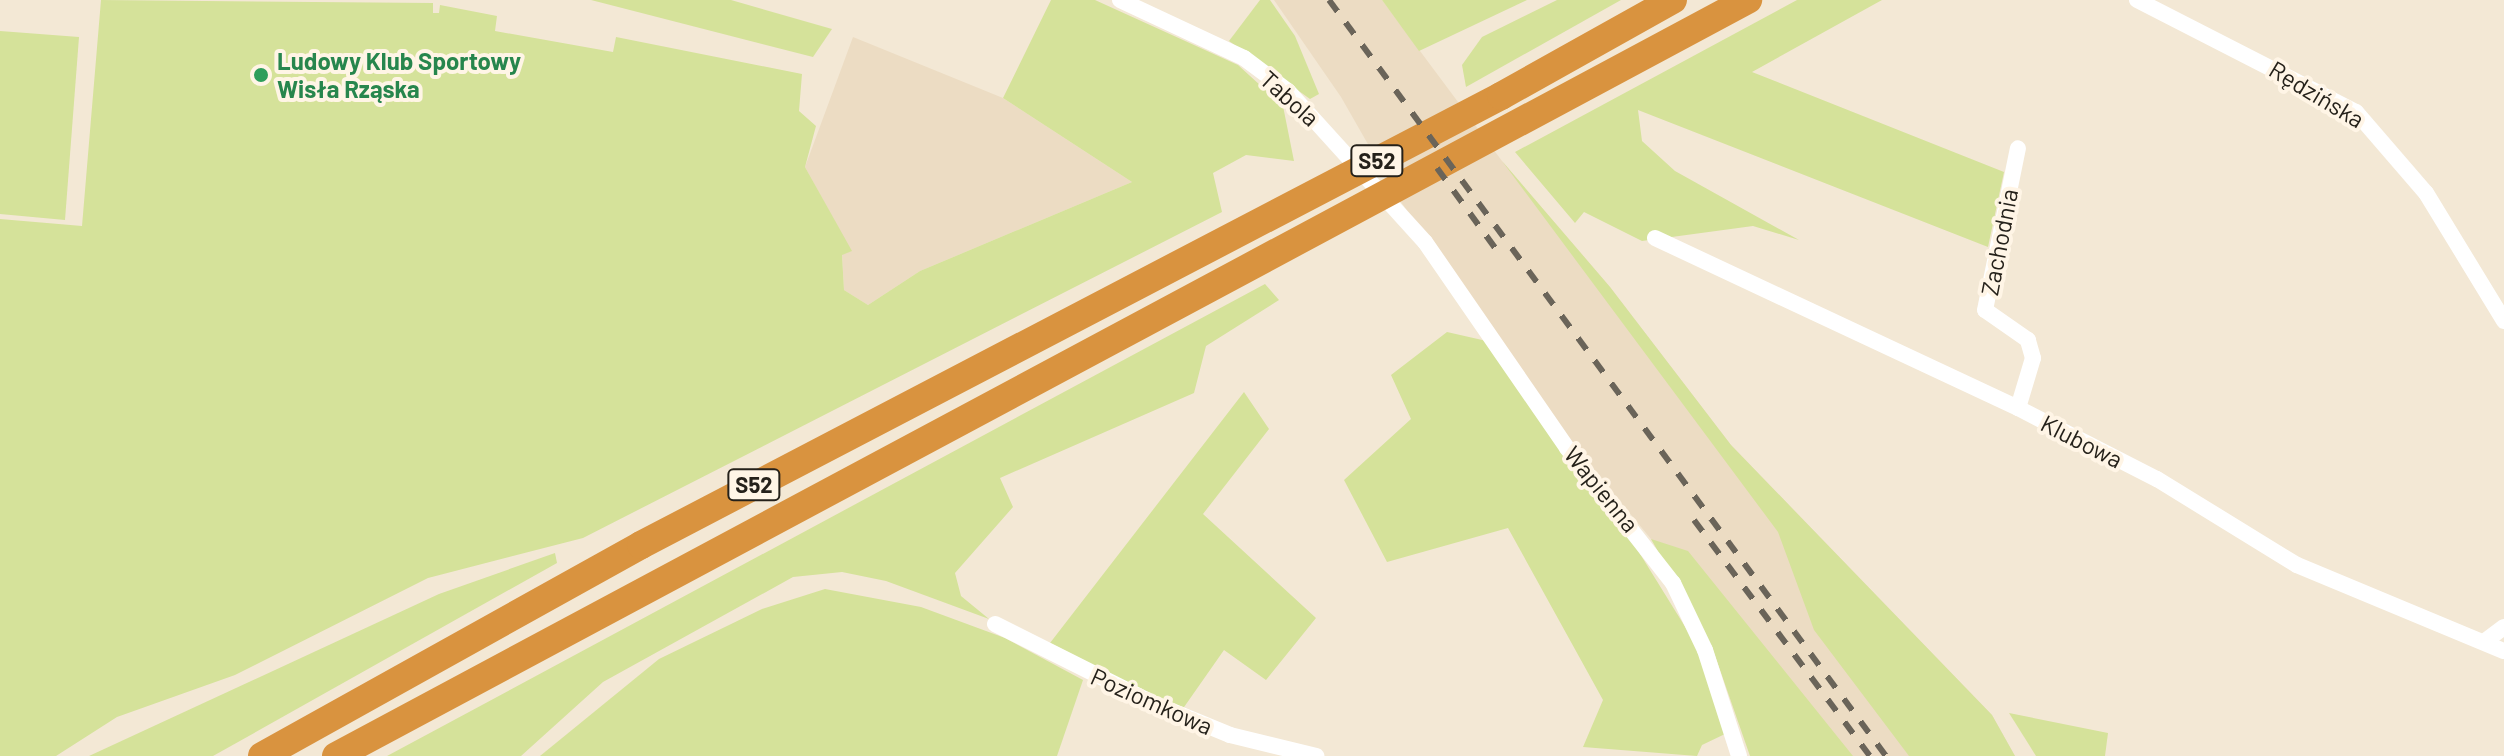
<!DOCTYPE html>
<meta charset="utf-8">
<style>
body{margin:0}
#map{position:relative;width:2504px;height:756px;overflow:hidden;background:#f3e8d5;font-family:Barlow,sans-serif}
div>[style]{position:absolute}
.built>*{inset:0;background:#ecdcc3}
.green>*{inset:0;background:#d5e29a}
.minor>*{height:16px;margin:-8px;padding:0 8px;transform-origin:8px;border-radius:8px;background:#fff}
.motorway>*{height:28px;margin:-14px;padding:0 14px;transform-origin:14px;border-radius:14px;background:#d9933f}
.rail>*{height:6px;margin-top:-3px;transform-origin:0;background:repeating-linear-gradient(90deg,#6a6459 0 14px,transparent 0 28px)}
.dots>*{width:22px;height:22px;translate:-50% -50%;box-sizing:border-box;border:4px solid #fff5e6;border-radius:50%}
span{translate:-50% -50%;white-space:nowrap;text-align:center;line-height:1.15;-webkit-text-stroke:8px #fff5e6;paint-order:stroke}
.shield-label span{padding:2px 6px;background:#fff5e6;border:2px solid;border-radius:6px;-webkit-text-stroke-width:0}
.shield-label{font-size:22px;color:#25211a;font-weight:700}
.leisure-label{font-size:24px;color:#27864d;font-weight:700}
.left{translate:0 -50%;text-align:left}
.street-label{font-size:24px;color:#25211a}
</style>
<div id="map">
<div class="built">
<div style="clip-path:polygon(1274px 0,1382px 0,1502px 161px,1610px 287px,1731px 445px,1992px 715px,2015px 756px,1799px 756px,1651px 539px,1572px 443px,1401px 202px,1341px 97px)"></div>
<div style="clip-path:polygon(853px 37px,1003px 98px,1132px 182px,920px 271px,868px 305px,844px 290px,842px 254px,851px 251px,805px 167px)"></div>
</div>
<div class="green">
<div style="clip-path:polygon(101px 0,433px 3px,433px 13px,439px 13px,440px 5px,497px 16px,495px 31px,613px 52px,616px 37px,802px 74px,799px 111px,816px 126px,805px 167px,852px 251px,842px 255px,844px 290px,868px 305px,920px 271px,1132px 182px,1003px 98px,1051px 0,1095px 0,1238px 65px,1283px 106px,1294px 161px,1246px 155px,1213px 173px,1222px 212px,583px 538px,428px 578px,235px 675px,117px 717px,56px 756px,0 756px,0 219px,82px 226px)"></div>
<div style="clip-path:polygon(591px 0,731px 0,832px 29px,813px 57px)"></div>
<div style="clip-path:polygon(1260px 0,1270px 0,1295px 36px,1319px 94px,1310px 99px,1229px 41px)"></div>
<div style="clip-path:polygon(1382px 0,1527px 0,1419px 51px)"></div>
<div style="clip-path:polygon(1557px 0,1621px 0,1466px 87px,1462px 65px,1482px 37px)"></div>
<div style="clip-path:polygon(1797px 0,1882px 0,1752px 72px,2004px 172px,1988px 247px,1638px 110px,1642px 141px,1675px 171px,1799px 240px,1753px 226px,1642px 241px,1584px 212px,1575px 223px,1515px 152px)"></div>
<div style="clip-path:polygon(0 31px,79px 37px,65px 220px,0 214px)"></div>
<div style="clip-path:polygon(1502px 161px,1610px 287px,1731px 445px,1992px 715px,2015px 756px,1909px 756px,1814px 630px,1778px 532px)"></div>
<div style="clip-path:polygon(1265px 284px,1279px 300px,1206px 346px,1194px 393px,1000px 478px,1013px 507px,955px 573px,961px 596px,989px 619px,886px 581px,842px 572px,793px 577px,603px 682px,521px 756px,387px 756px)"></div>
<div style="clip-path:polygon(1447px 332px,1491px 342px,1624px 528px,1697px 646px,1725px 734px,1702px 745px,1697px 756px,1583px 747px,1603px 700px,1508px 528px,1387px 562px,1344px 480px,1411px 419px,1391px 375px)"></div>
<div style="clip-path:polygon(1244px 392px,1269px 429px,1203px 514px,1316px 618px,1266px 680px,1224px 650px,1182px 710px,1050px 643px)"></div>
<div style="clip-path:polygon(1651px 539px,1688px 551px,1853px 756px,1750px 756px,1712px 647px)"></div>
<div style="clip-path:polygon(555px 553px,557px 563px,213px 756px,89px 756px,439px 594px)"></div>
<div style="clip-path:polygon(825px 589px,921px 607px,1005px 638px,1083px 680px,1057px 756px,540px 756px,659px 659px,762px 609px)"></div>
<div style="clip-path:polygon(2009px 713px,2108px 733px,2105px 756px,2036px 756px)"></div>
</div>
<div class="minor">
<div style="left:1120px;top:0;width:137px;rotate:25.1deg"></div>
<div style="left:1244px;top:58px;width:55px;rotate:36.9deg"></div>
<div style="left:1288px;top:91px;width:204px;rotate:47.8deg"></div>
<div style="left:1425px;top:242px;width:250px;rotate:55.4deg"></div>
<div style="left:1567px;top:448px;width:172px;rotate:51.9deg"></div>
<div style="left:1673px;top:583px;width:74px;rotate:64.5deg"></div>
<div style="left:1705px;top:650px;width:111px;rotate:72.2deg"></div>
<div style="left:2137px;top:0;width:246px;rotate:27.1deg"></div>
<div style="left:2356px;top:112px;width:107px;rotate:49.2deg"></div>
<div style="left:2426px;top:193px;width:150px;rotate:58.6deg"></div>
<div style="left:1655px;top:238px;width:401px;rotate:25.1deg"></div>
<div style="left:2018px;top:408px;width:156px;rotate:27.1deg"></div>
<div style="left:2157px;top:479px;width:164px;rotate:31.6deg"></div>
<div style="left:2297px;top:565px;width:224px;rotate:22.6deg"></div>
<div style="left:2018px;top:408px;width:52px;rotate:-73.3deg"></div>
<div style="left:2033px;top:358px;width:19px;rotate:-106deg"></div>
<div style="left:2028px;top:340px;width:52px;rotate:-145.1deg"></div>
<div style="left:1985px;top:310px;width:165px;rotate:-78.5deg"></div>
<div style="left:995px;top:624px;width:181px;rotate:26.6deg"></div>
<div style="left:1157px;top:705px;width:79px;rotate:22.3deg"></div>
<div style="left:1230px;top:735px;width:89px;rotate:13.7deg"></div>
<div style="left:2484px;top:642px;width:25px;rotate:-37deg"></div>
</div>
<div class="motorway">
<div style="left:262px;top:756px;width:434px;rotate:-29.1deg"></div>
<div style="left:641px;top:545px;width:970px;rotate:-27.57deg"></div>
<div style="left:1501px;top:96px;width:197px;rotate:-29.2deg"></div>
<div style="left:336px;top:756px;width:1602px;rotate:-28.17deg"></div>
</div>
<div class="rail">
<div style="left:1329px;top:0;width:939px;rotate:53.62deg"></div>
<div style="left:1437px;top:168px;width:104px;rotate:54deg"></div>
<div style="left:1694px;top:520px;width:294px;rotate:53.3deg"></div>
</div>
<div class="dots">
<div style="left:261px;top:75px;background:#2e9e5b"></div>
</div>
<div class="shield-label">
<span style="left:1377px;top:161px">S52</span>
<span style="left:754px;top:485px">S52</span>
</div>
<div class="leisure-label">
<span class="left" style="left:277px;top:75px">Ludowy Klub Sportowy<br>Wisła Rząska</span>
</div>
<div class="street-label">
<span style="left:2317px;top:94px;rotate:31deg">Rędzińska</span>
<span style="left:1290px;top:98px;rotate:42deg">Tabola</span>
<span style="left:1999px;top:242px;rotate:-79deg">Zachodnia</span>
<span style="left:2082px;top:441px;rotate:27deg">Klubowa</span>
<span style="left:1602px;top:489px;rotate:51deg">Wapienna</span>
<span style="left:1152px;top:701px;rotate:24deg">Poziomkowa</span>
</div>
</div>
